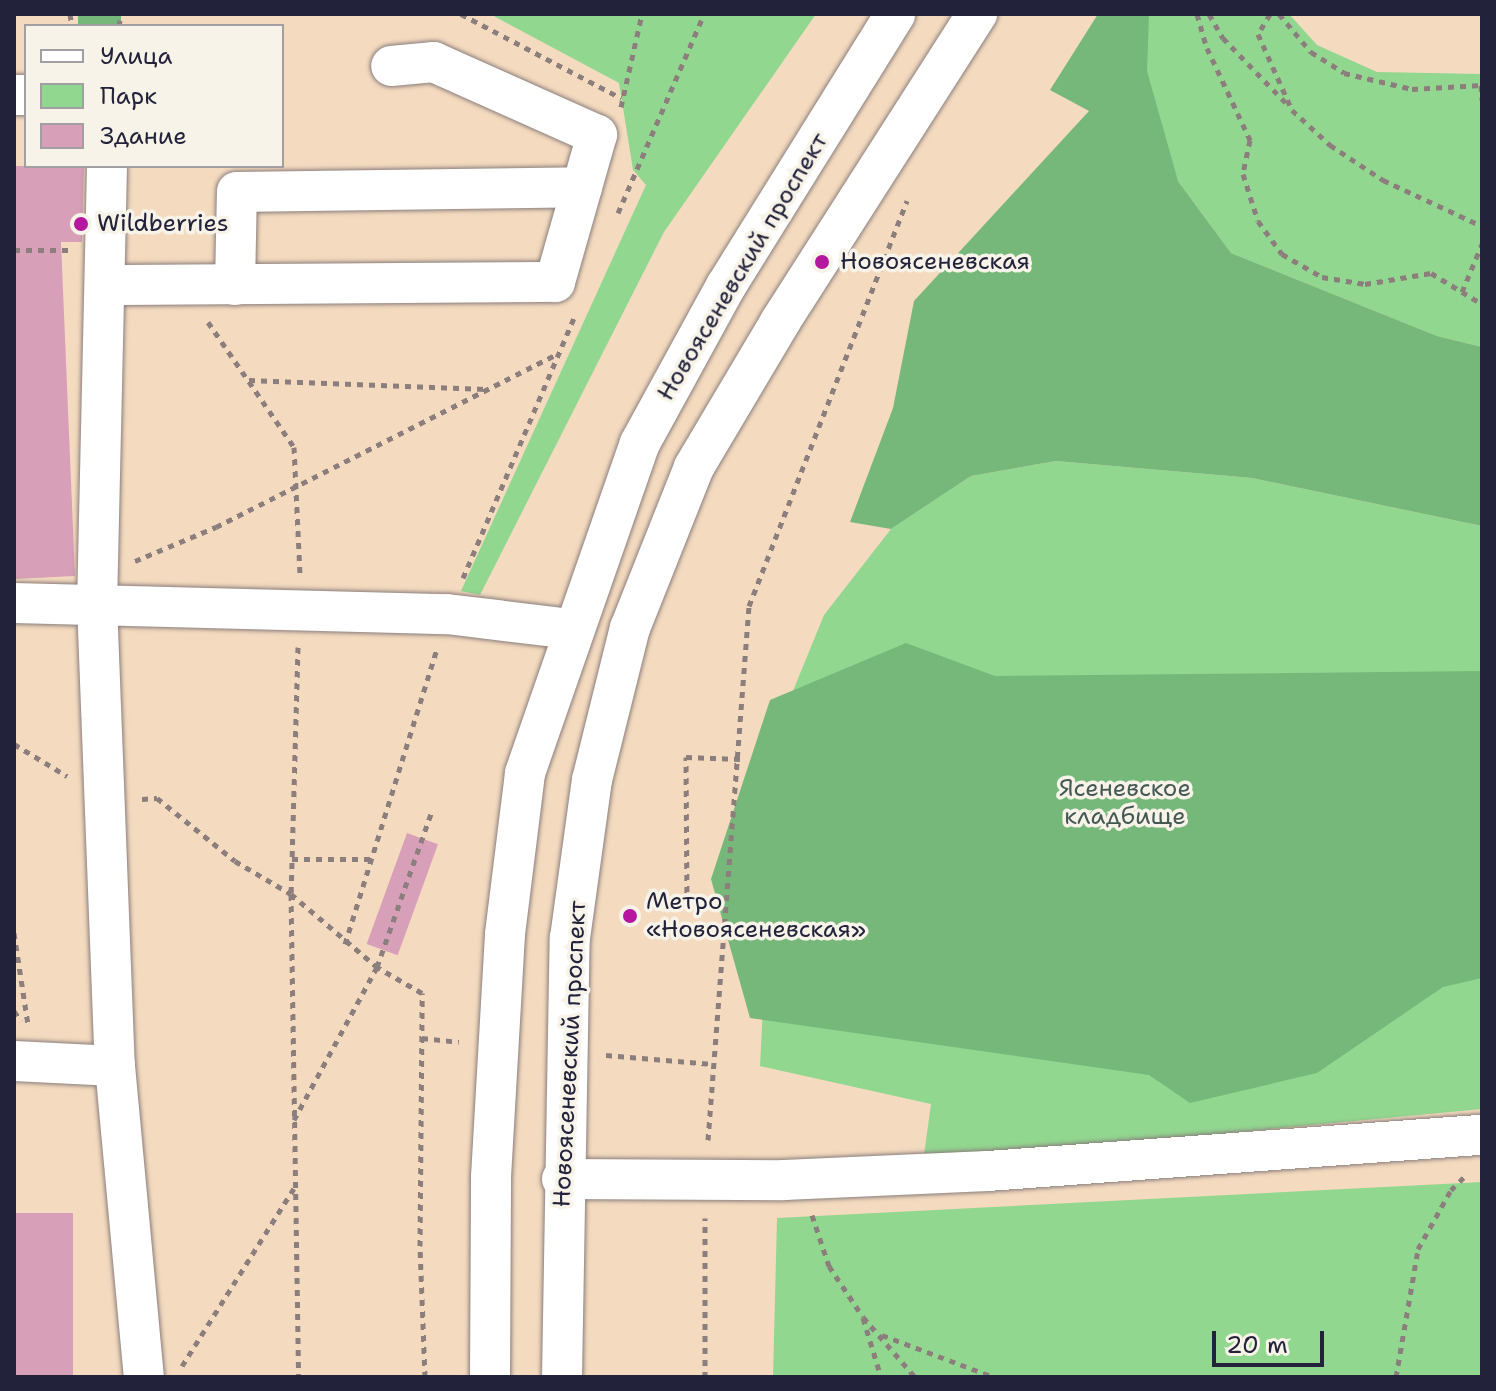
<!DOCTYPE html>
<meta charset="utf-8">
<style>
body{margin:0}
#map{position:relative;width:1496px;height:1391px;overflow:hidden;background:#f4dbbf;font-family:"Shantell Sans",sans-serif}
div>[style]{position:absolute}
.green>*{inset:0;background:#92d790}
.forest>*{inset:0;background:#75b87a;transform-origin:0 0}
.building>*{inset:0;background:#d8a0b8;transform-origin:0 0}
.path>*{height:5px;margin-top:-2.5px;transform-origin:0;background:repeating-linear-gradient(90deg,#8b7e7d 0 6px,transparent 0 12px)}
.roads{filter:drop-shadow(0 0 2px #8b7e7d) drop-shadow(0 0 2px #8b7e7d)}
.minor>*{height:40px;margin:-20px;padding:0 20px;transform-origin:20px;border-radius:20px;background:#fff}
.dots>*{width:22px;height:22px;translate:-50% -50%;box-sizing:border-box;border:4px solid #f7f3e8;border-radius:50%}
span{translate:-50% -50%;white-space:nowrap;text-align:center;line-height:1.15;-webkit-text-stroke:7px #f7f3e8;paint-order:stroke}
.poi-label{font-size:24px;color:#22223b}
.left{translate:0 -50%;text-align:left}
.street-label{font-size:24px;color:#22223b}
.park-label{font-size:24px;color:#445854}
.frame{position:absolute;inset:0;border:16px solid #22223b;pointer-events:none}
.legend{position:absolute;left:24px;top:24px;width:260px;height:144px;box-sizing:border-box;background:#f7f3e8;border:2px solid #a29fa3;margin:0;padding:10px 14px;list-style:none;font-size:24px;color:#22223b}
.legend li{display:flex;align-items:center;gap:16px;height:40px}
.legend b{width:40px;border:2px solid #a29fa3}
.scale{position:absolute;left:1212px;top:1331px;width:112px;height:36px;box-sizing:border-box;border:4px solid #22223b;border-top:0;padding-left:10px;font-size:24px;line-height:28px;white-space:nowrap;color:#22223b;-webkit-text-stroke:6px #f7f3e8;paint-order:stroke}
</style>
<div id="map">
<div class="green">
<div style="clip-path:polygon(490px 14px,816px 14px,664px 232px,480px 595px,461px 591px,646px 185px,633px 170px,619px 83px)"></div>
<div style="clip-path:polygon(1117px 14px,1289px 14px,1317px 45px,1377px 72px,1482px 74px,1482px 347px,1437px 336px,1231px 253px,1178px 181px)"></div>
<div style="clip-path:polygon(1056px 461px,1252px 478px,1482px 526px,1482px 1109px,923px 1162px,931px 1104px,760px 1066px,777px 730px,824px 615px,891px 529px,971px 476px)"></div>
<div style="clip-path:polygon(1482px 1182px,1482px 1377px,773px 1377px,777px 1218px)"></div>
</div>
<div class="forest">
<div style="left:78px;top:14px;width:43px;height:12px"></div>
<div style="clip-path:polygon(1098px 14px,1149px 14px,1147px 71px,1178px 181px,1231px 253px,1437px 336px,1482px 347px,1482px 526px,1252px 478px,1056px 461px,971px 476px,891px 529px,850px 522px,893px 408px,914px 301px,1089px 111px,1050px 90px)"></div>
<div style="clip-path:polygon(906px 643px,995px 676px,1482px 671px,1482px 978px,1443px 987px,1317px 1073px,1190px 1103px,1149px 1075px,750px 1018px,711px 879px,770px 700px)"></div>
</div>
<div class="building">
<div style="clip-path:polygon(14px 166px,84px 166px,82px 242px,61px 242px,75px 576px,14px 579px)"></div>
<div style="left:407px;top:833px;width:33px;height:118px;rotate:20deg"></div>
<div style="left:14px;top:1213px;width:59px;height:164px"></div>
</div>
<div class="path">
<div style="left:70px;top:14px;width:12px;rotate:81deg"></div>
<div style="left:461px;top:14px;width:181px;rotate:27.7deg"></div>
<div style="left:1197px;top:14px;width:35px;rotate:74deg"></div>
<div style="left:1207px;top:48px;width:102px;rotate:64.9deg"></div>
<div style="left:1250px;top:140px;width:35px;rotate:102deg"></div>
<div style="left:1243px;top:174px;width:49px;rotate:72.3deg"></div>
<div style="left:1258px;top:221px;width:41px;rotate:54deg"></div>
<div style="left:1282px;top:254px;width:46px;rotate:29.9deg"></div>
<div style="left:1322px;top:277px;width:44px;rotate:9.2deg"></div>
<div style="left:1365px;top:284px;width:67px;rotate:-9.5deg"></div>
<div style="left:1431px;top:273px;width:60px;rotate:31.3deg"></div>
<div style="left:1209px;top:14px;width:28px;rotate:60deg"></div>
<div style="left:1223px;top:38px;width:91px;rotate:45.9deg"></div>
<div style="left:1270px;top:14px;width:23px;rotate:121deg"></div>
<div style="left:1258px;top:34px;width:83px;rotate:65.9deg"></div>
<div style="left:1292px;top:110px;width:52px;rotate:42.6deg"></div>
<div style="left:1330px;top:145px;width:64px;rotate:33.4deg"></div>
<div style="left:1383px;top:180px;width:109px;rotate:24.9deg"></div>
<div style="left:1279px;top:14px;width:50px;rotate:49.9deg"></div>
<div style="left:1311px;top:52px;width:39px;rotate:32deg"></div>
<div style="left:1344px;top:73px;width:70px;rotate:13.2deg"></div>
<div style="left:1412px;top:89px;width:70px;rotate:-3.3deg"></div>
<div style="left:119px;top:26px;width:12px;rotate:-81deg"></div>
<div style="left:1481px;top:85px;width:15px;rotate:86deg"></div>
<div style="left:621px;top:107px;width:95px;rotate:-77.3deg"></div>
<div style="left:618px;top:213px;width:217px;rotate:-66.6deg"></div>
<div style="left:14px;top:250px;width:55px"></div>
<div style="left:1462px;top:292px;width:52px;rotate:-67.4deg"></div>
<div style="left:208px;top:322px;width:152px;rotate:55.5deg"></div>
<div style="left:294px;top:447px;width:126px;rotate:87.3deg"></div>
<div style="left:249px;top:380px;width:237px;rotate:2.2deg"></div>
<div style="left:135px;top:561px;width:88px;rotate:-22.8deg"></div>
<div style="left:216px;top:527px;width:382px;rotate:-26.9deg"></div>
<div style="left:463px;top:578px;width:286px;rotate:-66.9deg"></div>
<div style="left:298px;top:647px;width:247px;rotate:91.6deg"></div>
<div style="left:291px;top:894px;width:483px;rotate:89.1deg"></div>
<div style="left:14px;top:744px;width:62px;rotate:31.1deg"></div>
<div style="left:142px;top:799px;width:15px;rotate:-4deg"></div>
<div style="left:157px;top:798px;width:100px;rotate:38.9deg"></div>
<div style="left:235px;top:861px;width:65px;rotate:30.5deg"></div>
<div style="left:291px;top:894px;width:113px;rotate:40.3deg"></div>
<div style="left:377px;top:967px;width:174px;rotate:118.5deg"></div>
<div style="left:292px;top:859px;width:79px"></div>
<div style="left:687px;top:904px;width:147px;rotate:-90.4deg"></div>
<div style="left:686px;top:757px;width:54px;rotate:2.1deg"></div>
<div style="left:14px;top:933px;width:92px;rotate:81.3deg"></div>
<div style="left:345px;top:944px;width:307px;rotate:-72.7deg"></div>
<div style="left:14px;top:1011px;width:12px;rotate:55deg"></div>
<div style="left:422px;top:1038px;width:37px;rotate:6deg"></div>
<div style="left:606px;top:1055px;width:107px;rotate:4.8deg"></div>
<div style="left:708px;top:1140px;width:536px;rotate:-85.61deg"></div>
<div style="left:749px;top:606px;width:435px;rotate:-68.7deg"></div>
<div style="left:812px;top:1215px;width:54px;rotate:71.6deg"></div>
<div style="left:829px;top:1266px;width:61px;rotate:56.3deg"></div>
<div style="left:863px;top:1317px;width:79px;rotate:49.1deg"></div>
<div style="left:863px;top:1318px;width:62px;rotate:73deg"></div>
<div style="left:882px;top:1335px;width:120px;rotate:20.6deg"></div>
<div style="left:182px;top:1366px;width:210px;rotate:-57.8deg"></div>
<div style="left:425px;top:1377px;width:131px;rotate:-92.2deg"></div>
<div style="left:420px;top:1246px;width:253px;rotate:-89.5deg"></div>
<div style="left:422px;top:993px;width:52px;rotate:-150deg"></div>
<div style="left:377px;top:967px;width:165px;rotate:-70.6deg"></div>
<div style="left:705px;top:1377px;width:159px;rotate:-90deg"></div>
<div style="left:1396px;top:1377px;width:130px;rotate:-80.2deg"></div>
<div style="left:1418px;top:1249px;width:68px;rotate:-60.8deg"></div>
<div style="left:1451px;top:1190px;width:23px;rotate:-45deg"></div>
</div>
<div class="roads">
<div class="minor">
<div style="left:14px;top:95px;width:12px"></div>
<div style="left:107px;top:166px;width:437px;rotate:91.3deg"></div>
<div style="left:97px;top:603px;width:463px;rotate:87.8deg"></div>
<div style="left:115px;top:1066px;width:312px;rotate:84.7deg"></div>
<div style="left:106px;top:285px;width:449px;rotate:-0.4deg"></div>
<div style="left:555px;top:282px;width:153px;rotate:-74.1deg"></div>
<div style="left:597px;top:135px;width:179px;rotate:-155.9deg"></div>
<div style="left:434px;top:62px;width:43px;rotate:174.7deg"></div>
<div style="left:235px;top:285px;width:93px;rotate:-88.8deg"></div>
<div style="left:237px;top:192px;width:345px;rotate:-0.8deg"></div>
<div style="left:14px;top:603px;width:433px;rotate:1.5deg"></div>
<div style="left:447px;top:614px;width:125px;rotate:6.9deg"></div>
<div style="left:14px;top:1061px;width:101px;rotate:2.8deg"></div>
<div style="left:562px;top:1179px;width:222px;rotate:0.3deg"></div>
<div style="left:784px;top:1180px;width:204px;rotate:-2.5deg"></div>
<div style="left:988px;top:1171px;width:495px;rotate:-4.2deg"></div>
<div style="left:490px;top:1377px;width:200px;rotate:-89.7deg"></div>
<div style="left:491px;top:1177px;width:243px;rotate:-86.7deg"></div>
<div style="left:505px;top:934px;width:162px;rotate:-82.9deg"></div>
<div style="left:525px;top:773px;width:349px;rotate:-70.8deg"></div>
<div style="left:640px;top:443px;width:179px;rotate:-61.3deg"></div>
<div style="left:726px;top:286px;width:320px;rotate:-58.1deg"></div>
<div style="left:562px;top:1377px;width:439px;rotate:-89deg"></div>
<div style="left:570px;top:938px;width:160px;rotate:-82.1deg"></div>
<div style="left:592px;top:780px;width:157px;rotate:-76deg"></div>
<div style="left:630px;top:628px;width:173px;rotate:-68.3deg"></div>
<div style="left:694px;top:467px;width:169px;rotate:-59.3deg"></div>
<div style="left:780px;top:322px;width:366px;rotate:-57.4deg"></div>
</div>
</div>
<div class="dots">
<div style="left:81px;top:224px;background:#b5179e"></div>
<div style="left:822px;top:262px;background:#b5179e"></div>
<div style="left:630px;top:916px;background:#b5179e"></div>
</div>
<div class="poi-label">
<span class="left" style="left:97px;top:224px">Wildberries</span>
<span class="left" style="left:840px;top:262px">Новоясеневская</span>
<span class="left" style="left:646px;top:916px">Метро<br>«Новоясеневская»</span>
</div>
<div class="street-label">
<span style="left:743px;top:267px;rotate:-59deg">Новоясеневский проспект</span>
<span style="left:570px;top:1054px;rotate:-87deg">Новоясеневский проспект</span>
</div>
<div class="park-label">
<span style="left:1125px;top:803px">Ясеневское<br>кладбище</span>
</div>
<div class="frame"></div>
<ul class="legend">
<li><b style="height:10px;background:#fff"></b>Улица</li>
<li><b style="height:22px;background:#92d790"></b>Парк</li>
<li><b style="height:22px;background:#d8a0b8"></b>Здание</li>
</ul>
<div class="scale">20 m</div>
</div>
